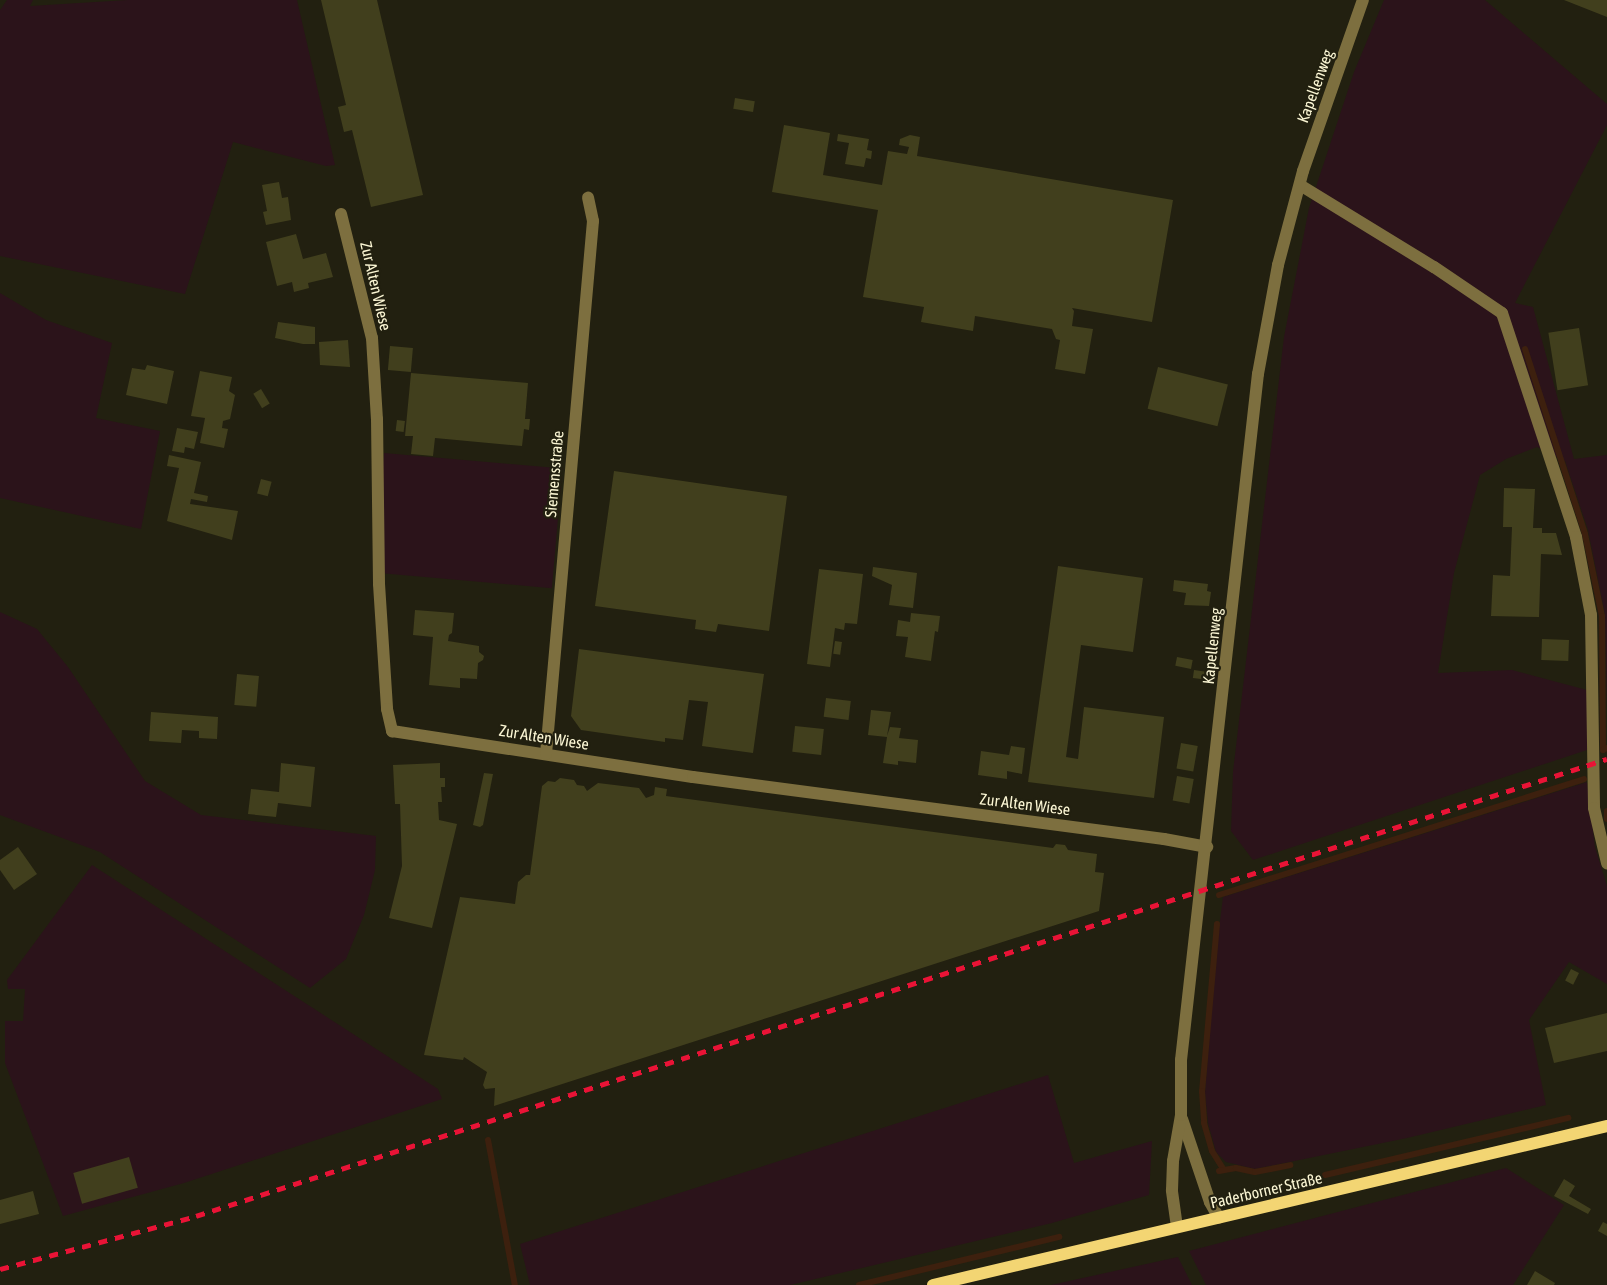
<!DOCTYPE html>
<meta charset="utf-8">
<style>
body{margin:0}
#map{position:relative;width:1607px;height:1285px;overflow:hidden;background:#222010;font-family:"Asap Condensed",sans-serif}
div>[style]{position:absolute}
.green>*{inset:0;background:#2b131a;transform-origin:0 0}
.stream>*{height:6px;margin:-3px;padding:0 3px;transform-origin:3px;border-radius:3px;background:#3d200e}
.building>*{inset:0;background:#413f1d;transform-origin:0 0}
.street>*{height:12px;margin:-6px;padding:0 6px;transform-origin:6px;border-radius:6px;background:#7d6f3f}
.secondary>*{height:12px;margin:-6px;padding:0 6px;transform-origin:6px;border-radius:6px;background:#f3d573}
.rail>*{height:4.5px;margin-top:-2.25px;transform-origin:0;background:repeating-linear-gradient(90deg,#e91336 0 9px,transparent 0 17px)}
span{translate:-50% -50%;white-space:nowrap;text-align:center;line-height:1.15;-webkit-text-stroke:4.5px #222010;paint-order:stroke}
.street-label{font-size:16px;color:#fbf6d4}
</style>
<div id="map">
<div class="green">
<div style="clip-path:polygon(7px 0,33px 0,30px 6px,128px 0,297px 0,335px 165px,326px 166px,233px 142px,185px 294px,0 256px,0 10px)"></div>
<div style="clip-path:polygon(1384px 0,1485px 0,1607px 104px,1607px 125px,1515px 303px,1533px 307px,1574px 459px,1607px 455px,1607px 712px,1605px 615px,1588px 530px,1565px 461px,1537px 447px,1506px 459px,1480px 475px,1454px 573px,1438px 673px,1512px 670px,1587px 690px,1587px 750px,1253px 860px,1231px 831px,1233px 772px,1284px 337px,1309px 208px,1354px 72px)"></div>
<div style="clip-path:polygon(0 293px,46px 320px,112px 343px,96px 418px,160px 431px,141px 529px,0 498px)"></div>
<div style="left:384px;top:453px;width:179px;height:120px;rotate:5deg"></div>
<div style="clip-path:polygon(0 612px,37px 629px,68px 667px,145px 781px,201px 815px,376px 836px,375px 870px,364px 915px,346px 959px,310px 988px,100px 852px,0 815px)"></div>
<div style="clip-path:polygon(1587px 782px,1595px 847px,1607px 886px,1607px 984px,1569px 962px,1529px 1020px,1546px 1105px,1407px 1138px,1255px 1169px,1226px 1162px,1216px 1152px,1208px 1123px,1205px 1093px,1215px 961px,1223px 897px)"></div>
<div style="clip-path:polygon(92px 865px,438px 1089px,442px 1099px,184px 1183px,63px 1216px,5px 1063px,5px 1021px,23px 1021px,25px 989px,8px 989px,7px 980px)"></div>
<div style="clip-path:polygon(1048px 1075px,1074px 1163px,1152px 1141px,1149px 1195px,1052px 1223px,790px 1285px,530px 1285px,520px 1244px)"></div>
<div style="clip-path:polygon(1506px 1168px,1564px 1205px,1513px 1285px,1206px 1285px,1189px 1251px)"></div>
<div style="clip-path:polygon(1178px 1257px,1192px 1285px,1051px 1285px)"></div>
</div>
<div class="stream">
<div style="left:1525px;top:349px;width:194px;rotate:72deg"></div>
<div style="left:1585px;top:534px;width:84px;rotate:78.3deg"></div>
<div style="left:1602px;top:616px;width:134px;rotate:89.6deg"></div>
<div style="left:1603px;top:750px;width:4px;rotate:-27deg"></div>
<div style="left:1607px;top:811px;width:8px;rotate:90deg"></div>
<div style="left:1219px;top:895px;width:383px;rotate:-17.6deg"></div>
<div style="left:1217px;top:924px;width:168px;rotate:95.1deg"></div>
<div style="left:1202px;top:1091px;width:32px;rotate:86deg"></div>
<div style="left:1204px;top:1123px;width:29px;rotate:74deg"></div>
<div style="left:1212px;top:1151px;width:22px;rotate:58deg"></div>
<div style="left:488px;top:1140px;width:147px;rotate:79.5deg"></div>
<div style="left:1219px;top:1171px;width:17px;rotate:-10deg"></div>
<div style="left:1236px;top:1168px;width:19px;rotate:12deg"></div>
<div style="left:1255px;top:1172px;width:36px;rotate:-11deg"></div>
<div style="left:1325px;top:1175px;width:250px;rotate:-13.2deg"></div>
<div style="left:859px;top:1285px;width:206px;rotate:-13.5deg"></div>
</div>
<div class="building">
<div style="clip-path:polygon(321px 0,377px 0,423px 195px,371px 207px,352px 130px,344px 132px,338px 107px,346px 105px)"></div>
<div style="clip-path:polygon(1564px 0,1607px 0,1607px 17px)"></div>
<div style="left:735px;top:98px;width:20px;height:11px;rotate:9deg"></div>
<div style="clip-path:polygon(784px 125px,830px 133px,823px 175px,882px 185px,888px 151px,907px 154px,909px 147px,899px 145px,900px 139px,910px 135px,920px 137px,917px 156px,1173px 200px,1152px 322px,1072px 308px,1074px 311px,1072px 326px,1093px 329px,1085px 374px,1055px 369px,1060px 340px,1056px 339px,1052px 329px,975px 316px,973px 331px,921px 322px,924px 307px,863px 297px,878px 210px,772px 192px)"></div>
<div style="clip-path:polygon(838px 134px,869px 139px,867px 150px,872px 151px,871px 159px,866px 158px,864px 167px,845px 164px,849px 143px,837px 141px)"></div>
<div style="clip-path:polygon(279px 182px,282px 198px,288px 197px,291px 220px,266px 225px,263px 212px,267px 211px,262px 185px)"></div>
<div style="clip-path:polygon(296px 234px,303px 259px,326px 253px,333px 277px,308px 283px,309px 288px,294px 292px,292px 282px,277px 286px,266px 242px)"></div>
<div style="clip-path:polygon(278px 322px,315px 327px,315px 344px,303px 344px,275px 338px)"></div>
<div style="left:1579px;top:328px;width:58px;height:31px;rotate:81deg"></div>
<div style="clip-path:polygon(348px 340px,350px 367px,320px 365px,319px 342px)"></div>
<div style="left:390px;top:346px;width:23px;height:24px;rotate:5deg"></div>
<div style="clip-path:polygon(147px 365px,174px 371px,167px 404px,126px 395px,132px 368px,145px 370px)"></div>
<div style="left:1158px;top:367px;width:72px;height:43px;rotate:14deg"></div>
<div style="clip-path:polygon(200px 371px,232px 377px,229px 391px,235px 395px,230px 419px,223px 421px,222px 428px,228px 429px,224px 448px,200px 443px,205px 418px,191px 416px)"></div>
<div style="clip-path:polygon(411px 373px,528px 383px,525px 419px,530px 419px,529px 430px,524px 429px,522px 446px,435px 438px,433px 456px,411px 454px,413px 436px,405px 436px)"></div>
<div style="left:261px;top:389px;width:17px;height:9px;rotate:59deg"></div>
<div style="left:397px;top:420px;width:8px;height:11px;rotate:7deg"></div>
<div style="clip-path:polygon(177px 428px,198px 432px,194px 449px,185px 447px,184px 453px,172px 451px)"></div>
<div style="clip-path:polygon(169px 455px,201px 462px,194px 493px,208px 496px,207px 502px,191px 499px,190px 504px,238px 511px,232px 540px,167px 521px,179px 468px,167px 466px)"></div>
<div style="clip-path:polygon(614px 471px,787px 496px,769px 631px,718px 624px,716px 632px,695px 629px,696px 620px,595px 606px)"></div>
<div style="left:261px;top:479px;width:11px;height:15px;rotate:15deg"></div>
<div style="clip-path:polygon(1504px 488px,1535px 489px,1533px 528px,1542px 528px,1542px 533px,1556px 533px,1562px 555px,1541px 554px,1539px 617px,1491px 616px,1493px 575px,1510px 576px,1512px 527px,1503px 527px)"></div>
<div style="clip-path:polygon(1058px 566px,1143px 578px,1133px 652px,1081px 645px,1066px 757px,1078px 759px,1084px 707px,1164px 717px,1154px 798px,1028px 782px)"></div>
<div style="clip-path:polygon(873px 567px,917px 573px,913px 608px,889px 605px,892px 585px,872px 576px)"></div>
<div style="clip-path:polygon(819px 569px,863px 574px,857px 624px,845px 623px,844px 630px,835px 628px,830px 667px,807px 664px)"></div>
<div style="clip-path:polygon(1174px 580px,1208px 584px,1207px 591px,1211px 592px,1209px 606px,1184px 605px,1186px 593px,1173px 591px)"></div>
<div style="clip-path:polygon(415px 610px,454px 613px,452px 633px,449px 635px,448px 641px,479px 646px,479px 652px,484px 656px,483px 660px,478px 663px,477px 679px,460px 678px,460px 688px,429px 685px,433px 637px,413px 635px)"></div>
<div style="clip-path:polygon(911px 613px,940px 616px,938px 632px,935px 631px,931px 661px,905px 657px,908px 637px,896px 636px,898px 620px,910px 622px)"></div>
<div style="left:1542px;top:639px;width:27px;height:21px;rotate:2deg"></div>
<div style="left:835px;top:641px;width:7px;height:13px;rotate:8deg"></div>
<div style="clip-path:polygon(579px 649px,764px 674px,753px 753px,702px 746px,708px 702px,689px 700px,683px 740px,665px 738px,665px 742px,581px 730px,571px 716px)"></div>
<div style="left:1177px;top:657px;width:16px;height:9px;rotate:11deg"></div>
<div style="left:1194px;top:670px;width:14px;height:8px;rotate:8deg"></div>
<div style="left:237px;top:674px;width:22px;height:31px;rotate:5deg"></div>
<div style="left:826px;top:698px;width:25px;height:19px;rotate:7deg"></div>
<div style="clip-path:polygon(871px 710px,891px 712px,887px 736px,890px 727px,901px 728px,899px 738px,918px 740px,916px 763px,898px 761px,898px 765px,883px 763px,887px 737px,868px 735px)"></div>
<div style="clip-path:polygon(151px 712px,218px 717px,217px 739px,199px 738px,199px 731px,182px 730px,181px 743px,149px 741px)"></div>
<div style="left:795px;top:726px;width:29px;height:26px;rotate:6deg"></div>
<div style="left:1181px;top:743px;width:17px;height:26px;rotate:10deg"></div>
<div style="clip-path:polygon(1011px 746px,1025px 748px,1022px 774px,1007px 771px,1007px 779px,978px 775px,981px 751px,1009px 755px)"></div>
<div style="clip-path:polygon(281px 763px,315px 767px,311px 807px,278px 803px,276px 817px,248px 814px,251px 789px,279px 792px)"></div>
<div style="clip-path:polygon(440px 763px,440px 778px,445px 778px,445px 787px,441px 787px,442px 802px,438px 802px,439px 820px,457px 824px,432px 928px,389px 918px,402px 866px,400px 804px,395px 804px,393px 765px)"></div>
<div style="clip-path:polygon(484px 773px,493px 774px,483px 825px,480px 827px,473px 825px)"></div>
<div style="left:1177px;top:776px;width:17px;height:25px;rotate:10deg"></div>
<div style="clip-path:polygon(560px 778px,574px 780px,577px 785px,584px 786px,587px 791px,598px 783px,639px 788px,646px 798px,654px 795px,655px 787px,667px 789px,666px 796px,1053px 848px,1056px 844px,1065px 845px,1068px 850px,1097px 854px,1095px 872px,1104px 873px,1099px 911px,494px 1106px,495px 1088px,485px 1089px,483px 1085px,487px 1072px,464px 1057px,463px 1060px,424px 1055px,460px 897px,515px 904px,518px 882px,526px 875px,530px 875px,542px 786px,548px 781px,555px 782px)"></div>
<div style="clip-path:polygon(18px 847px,37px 874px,14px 890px,0 870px,0 860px)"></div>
<div style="left:1571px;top:969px;width:9px;height:13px;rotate:27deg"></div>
<div style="clip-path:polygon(1607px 1013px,1607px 1051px,1554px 1063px,1545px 1028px)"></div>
<div style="left:129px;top:1157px;width:32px;height:58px;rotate:74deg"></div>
<div style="clip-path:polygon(1564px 1179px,1575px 1186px,1569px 1196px,1591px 1209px,1588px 1214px,1554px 1196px)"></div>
<div style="clip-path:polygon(33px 1191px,39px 1214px,0 1224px,0 1200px)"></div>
<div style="clip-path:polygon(1603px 1222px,1607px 1224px,1607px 1236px,1598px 1231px)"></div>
<div style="clip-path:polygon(1535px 1271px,1555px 1283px,1554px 1285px,1527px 1285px)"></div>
</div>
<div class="street">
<div style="left:1300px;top:185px;width:157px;rotate:31.5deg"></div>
<div style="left:1434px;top:267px;width:82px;rotate:34.1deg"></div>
<div style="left:1502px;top:313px;width:236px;rotate:71.7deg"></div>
<div style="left:1576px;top:537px;width:79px;rotate:79.1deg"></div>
<div style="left:1591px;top:615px;width:193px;rotate:89.1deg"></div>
<div style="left:1594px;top:808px;width:57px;rotate:76.7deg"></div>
<div style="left:341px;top:214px;width:128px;rotate:76deg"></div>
<div style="left:372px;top:338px;width:81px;rotate:86.5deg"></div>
<div style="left:377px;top:419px;width:165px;rotate:89.3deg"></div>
<div style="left:379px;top:584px;width:125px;rotate:86.3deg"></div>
<div style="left:387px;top:709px;width:23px;rotate:77deg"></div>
<div style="left:392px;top:731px;width:304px;rotate:8.7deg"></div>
<div style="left:693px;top:777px;width:475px;rotate:7.5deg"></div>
<div style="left:1164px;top:839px;width:44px;rotate:10.5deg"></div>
<div style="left:546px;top:754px;width:535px;rotate:-84.96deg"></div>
<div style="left:593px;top:221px;width:24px;rotate:-102deg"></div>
<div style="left:1182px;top:1119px;width:88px;rotate:71.4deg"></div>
<div style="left:1210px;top:1202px;width:18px;rotate:61deg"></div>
<div style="left:1177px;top:1227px;width:37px;rotate:-98deg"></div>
<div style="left:1172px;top:1190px;width:29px;rotate:-88deg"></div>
<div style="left:1173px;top:1161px;width:47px;rotate:-80.1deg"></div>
<div style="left:1181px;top:1115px;width:55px;rotate:-90deg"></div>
<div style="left:1181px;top:1060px;width:690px;rotate:-83.6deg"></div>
<div style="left:1258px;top:374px;width:111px;rotate:-79.6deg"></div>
<div style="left:1278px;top:265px;width:97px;rotate:-75.1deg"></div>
<div style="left:1303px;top:171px;width:181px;rotate:-70.7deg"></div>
</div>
<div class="secondary">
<div style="left:933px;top:1285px;width:693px;rotate:-13.27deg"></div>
</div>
<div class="rail">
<div style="left:0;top:1269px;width:203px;rotate:-15.1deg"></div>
<div style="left:196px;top:1216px;width:1483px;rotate:-17.95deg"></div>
</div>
<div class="street-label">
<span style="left:1315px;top:86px;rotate:-70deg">Kapellenweg</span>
<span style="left:376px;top:286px;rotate:77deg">Zur Alten Wiese</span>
<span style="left:554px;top:474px;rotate:-85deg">Siemensstraße</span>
<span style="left:1212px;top:646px;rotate:-84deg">Kapellenweg</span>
<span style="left:544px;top:737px;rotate:9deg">Zur Alten Wiese</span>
<span style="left:1025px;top:804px;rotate:7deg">Zur Alten Wiese</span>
<span style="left:1266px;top:1190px;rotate:-13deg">Paderborner Straße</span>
</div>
</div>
